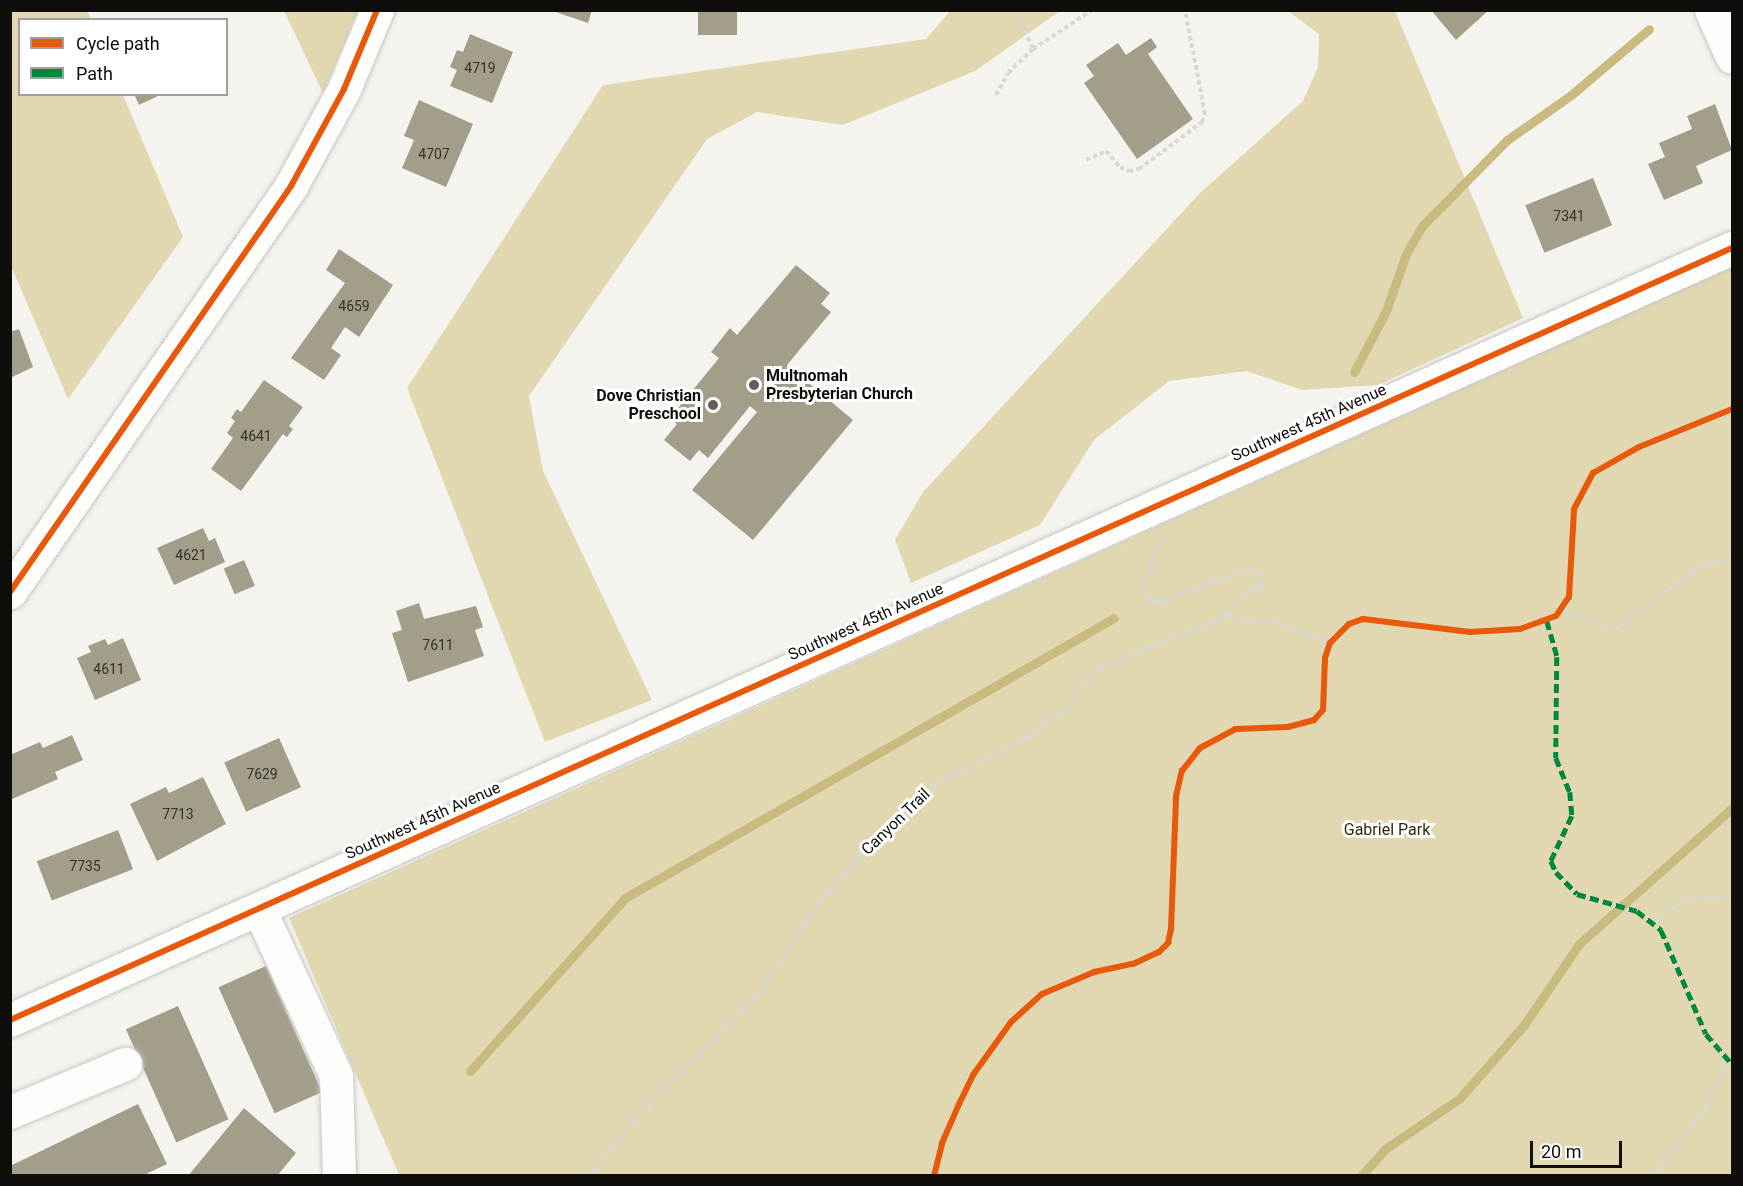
<!DOCTYPE html>
<style>
body{margin:0}
#map{position:relative;width:1743px;height:1186px;overflow:hidden;background:#f4f3ee;font-family:Roboto,sans-serif}
div>[style]{position:absolute}
.green>*{inset:0;background:#e1d8b2}
.stream>*{height:9px;margin:-4.5px;padding:0 4.5px;transform-origin:4.5px;border-radius:4.5px;background:#c9bb80}
.building>*{inset:0;background:#a39e8a;transform-origin:0 0}
.path>*{height:4px;margin-top:-2px;transform-origin:0;background:repeating-linear-gradient(90deg,#d8d8d6 0 4.5px,transparent 0 7.5px)}
.roads{filter:drop-shadow(0 0 2px #c8c7c3) drop-shadow(0 0 2px #c8c7c3)}
.minor>*{height:33px;margin:-16.5px;padding:0 16.5px;transform-origin:16.5px;border-radius:16.5px;background:#fdfdfc}
.quiet>*{height:4.5px;margin-top:-2.25px;transform-origin:0;background:repeating-linear-gradient(90deg,#00873e 0 9px,transparent 0 13.5px)}
.cycleway>*{height:6px;margin:-3px;padding:0 3px;transform-origin:3px;border-radius:3px;background:#e8590c}
.dots>*{width:16px;height:16px;translate:-50% -50%;box-sizing:border-box;border:3px solid #fff;border-radius:50%}
span{translate:-50% -50%;white-space:nowrap;text-align:center;line-height:1.15;-webkit-text-stroke:6px #fff;paint-order:stroke}
.number-label{font-size:14px;color:#34322b}
.number-label span{-webkit-text-stroke-width:0}
.poi-label{font-size:16px;color:#0f0e0b;font-weight:700}
.left{translate:0 -50%;text-align:left}
.right{translate:-100% -50%;text-align:right}
.street-label{font-size:16px;color:#0f0e0b}
.park-label{font-size:16px;color:#332b06}
.frame{position:absolute;inset:0;border:12px solid #0f0e0b;pointer-events:none}
.legend{position:absolute;left:18px;top:18px;width:210px;height:78px;box-sizing:border-box;background:#fff;border:2px solid #9f9f9d;margin:0;padding:8px 10px;list-style:none;font-size:18px;color:#0f0e0b}
.legend li{display:flex;align-items:center;gap:12px;height:30px}
.legend b{width:30px;border:2px solid #9f9f9d}
.scale{position:absolute;left:1530px;top:1141px;width:92px;height:27px;box-sizing:border-box;border:3px solid #0f0e0b;border-top:0;padding-left:8px;font-size:18px;line-height:21px;white-space:nowrap;color:#0f0e0b;-webkit-text-stroke:4px #fff;paint-order:stroke}
</style>
<div id="map">
<div class="green">
<div style="clip-path:polygon(10px 11px,87px 11px,91px 19px,20px 20px,20px 94px,123px 95px,183px 237px,68px 399px,11px 266px)"></div>
<div style="clip-path:polygon(284px 11px,358px 11px,323px 93px)"></div>
<div style="clip-path:polygon(950px 11px,1060px 11px,975px 71px,843px 125px,757px 112px,707px 139px,529px 396px,543px 471px,652px 700px,545px 742px,407px 388px,603px 85px,926px 39px)"></div>
<div style="clip-path:polygon(1288px 11px,1395px 11px,1523px 318px,1378px 385px,1302px 390px,1247px 371px,1169px 381px,1094px 440px,1040px 525px,911px 583px,895px 540px,923px 492px,1200px 193px,1303px 101px,1318px 67px,1319px 34px)"></div>
<div style="clip-path:polygon(1732px 267px,1732px 1175px,399px 1175px,289px 918px)"></div>
</div>
<div class="stream">
<div style="left:1354px;top:372px;width:69px;rotate:-62.3deg"></div>
<div style="left:1386px;top:311px;width:60px;rotate:-70.7deg"></div>
<div style="left:1406px;top:254px;width:34px;rotate:-60deg"></div>
<div style="left:1423px;top:225px;width:120px;rotate:-45.3deg"></div>
<div style="left:1507px;top:140px;width:78px;rotate:-35.1deg"></div>
<div style="left:1571px;top:95px;width:102px;rotate:-40.2deg"></div>
<div style="left:470px;top:1071px;width:232px;rotate:-48.1deg"></div>
<div style="left:625px;top:898px;width:563px;rotate:-29.8deg"></div>
<div style="left:1361px;top:1176px;width:36px;rotate:-48deg"></div>
<div style="left:1385px;top:1149px;width:91px;rotate:-34.2deg"></div>
<div style="left:1460px;top:1098px;width:97px;rotate:-48.8deg"></div>
<div style="left:1524px;top:1025px;width:98px;rotate:-55.8deg"></div>
<div style="left:1579px;top:944px;width:205px;rotate:-41.6deg"></div>
</div>
<div class="building">
<div style="clip-path:polygon(550px 10px,592px 10px,588px 23px)"></div>
<div style="left:698px;top:10px;width:39px;height:25px"></div>
<div style="clip-path:polygon(1431px 10px,1489px 10px,1456px 40px)"></div>
<div style="clip-path:polygon(470px 34px,513px 52px,492px 103px,450px 86px,457px 70px,450px 67px,457px 50px,463px 52px)"></div>
<div style="clip-path:polygon(1151px 38px,1157px 47px,1148px 54px,1193px 119px,1137px 159px,1084px 83px,1094px 76px,1086px 65px,1118px 43px,1126px 55px)"></div>
<div style="clip-path:polygon(134px 94px,162px 94px,139px 105px)"></div>
<div style="clip-path:polygon(419px 100px,473px 124px,446px 187px,402px 168px,414px 140px,404px 136px)"></div>
<div style="clip-path:polygon(1715px 104px,1732px 150px,1696px 166px,1703px 183px,1664px 200px,1648px 164px,1665px 157px,1659px 143px,1692px 129px,1687px 116px)"></div>
<div style="left:1593px;top:178px;width:51px;height:73px;rotate:68deg"></div>
<div style="clip-path:polygon(339px 249px,393px 285px,359px 337px,345px 327px,331px 348px,341px 355px,324px 380px,291px 358px,345px 283px,326px 270px)"></div>
<div style="clip-path:polygon(796px 265px,830px 293px,821px 304px,831px 312px,787px 365px,853px 420px,753px 540px,692px 490px,757px 412px,750px 406px,708px 458px,699px 450px,690px 461px,664px 440px,677px 424px,670px 418px,719px 358px,711px 352px,730px 328px,737px 335px)"></div>
<div style="clip-path:polygon(19px 329px,33px 367px,10px 378px,10px 332px)"></div>
<div style="clip-path:polygon(264px 380px,303px 407px,289px 426px,293px 429px,287px 437px,283px 434px,241px 491px,211px 469px,233px 438px,227px 433px,235px 421px,231px 418px,237px 409px,241px 412px)"></div>
<div style="clip-path:polygon(203px 528px,209px 541px,215px 538px,225px 562px,174px 585px,157px 548px)"></div>
<div style="left:244px;top:560px;width:28px;height:22px;rotate:67deg"></div>
<div style="clip-path:polygon(419px 603px,424px 619px,476px 606px,483px 627px,475px 630px,484px 656px,408px 682px,392px 633px,402px 630px,396px 611px)"></div>
<div style="clip-path:polygon(123px 638px,141px 680px,95px 700px,77px 658px,91px 652px,88px 646px,105px 639px,108px 645px)"></div>
<div style="clip-path:polygon(72px 735px,83px 760px,55px 772px,58px 779px,10px 800px,10px 755px,40px 742px,43px 748px)"></div>
<div style="left:279px;top:738px;width:54px;height:60px;rotate:66deg"></div>
<div style="clip-path:polygon(203px 777px,226px 824px,157px 861px,130px 804px,166px 787px,169px 793px)"></div>
<div style="left:118px;top:830px;width:42px;height:87px;rotate:69deg"></div>
<div style="left:266px;top:966px;width:138px;height:52px;rotate:66deg"></div>
<div style="left:178px;top:1006px;width:124px;height:57px;rotate:66deg"></div>
<div style="clip-path:polygon(138px 1104px,167px 1164px,142px 1176px,10px 1176px,10px 1166px)"></div>
<div style="clip-path:polygon(244px 1108px,296px 1153px,277px 1176px,188px 1176px)"></div>
</div>
<div class="path">
<div style="left:1015px;top:10px;width:43px;rotate:65.2deg"></div>
<div style="left:996px;top:95px;width:25px;rotate:-61deg"></div>
<div style="left:1008px;top:73px;width:35px;rotate:-44deg"></div>
<div style="left:1033px;top:49px;width:71px;rotate:-33.5deg"></div>
<div style="left:1086px;top:160px;width:22px;rotate:-24deg"></div>
<div style="left:1106px;top:151px;width:21px;rotate:49deg"></div>
<div style="left:1120px;top:167px;width:10px;rotate:24deg"></div>
<div style="left:1129px;top:171px;width:10px;rotate:-11deg"></div>
<div style="left:1139px;top:169px;width:79px;rotate:-36.7deg"></div>
<div style="left:1202px;top:122px;width:9px;rotate:-69deg"></div>
<div style="left:1205px;top:114px;width:106px;rotate:-100.9deg"></div>
<div style="left:1162px;top:538px;width:55px;rotate:111.4deg"></div>
<div style="left:1142px;top:589px;width:11px;rotate:68deg"></div>
<div style="left:1146px;top:599px;width:13px;rotate:18deg"></div>
<div style="left:1158px;top:603px;width:98px;rotate:-20.3deg"></div>
<div style="left:1250px;top:569px;width:12px;rotate:20deg"></div>
<div style="left:1261px;top:573px;width:12px;rotate:85deg"></div>
<div style="left:1262px;top:585px;width:37px;rotate:147deg"></div>
<div style="left:1231px;top:605px;width:10px;rotate:101deg"></div>
<div style="left:1564px;top:609px;width:55px;rotate:22.4deg"></div>
<div style="left:1615px;top:630px;width:105px;rotate:-36.9deg"></div>
<div style="left:1699px;top:567px;width:34px;rotate:-15deg"></div>
<div style="left:1229px;top:615px;width:10px;rotate:29deg"></div>
<div style="left:1238px;top:620px;width:34px;rotate:2deg"></div>
<div style="left:1272px;top:621px;width:62px;rotate:20.8deg"></div>
<div style="left:1652px;top:922px;width:37px;rotate:-35deg"></div>
<div style="left:1682px;top:901px;width:34px;rotate:-8deg"></div>
<div style="left:1716px;top:896px;width:17px;rotate:24deg"></div>
<div style="left:589px;top:1176px;width:68px;rotate:-50.9deg"></div>
<div style="left:632px;top:1123px;width:175px;rotate:-45.2deg"></div>
<div style="left:755px;top:999px;width:115px;rotate:-56.3deg"></div>
<div style="left:819px;top:903px;width:94px;rotate:-49.3deg"></div>
<div style="left:880px;top:832px;width:68px;rotate:-41.4deg"></div>
<div style="left:931px;top:787px;width:110px;rotate:-26.6deg"></div>
<div style="left:1029px;top:738px;width:43px;rotate:-39.3deg"></div>
<div style="left:1062px;top:711px;width:57px;rotate:-49.3deg"></div>
<div style="left:1099px;top:668px;width:140px;rotate:-22.2deg"></div>
<div style="left:1651px;top:1176px;width:87px;rotate:-50.6deg"></div>
<div style="left:1706px;top:1109px;width:56px;rotate:-66.7deg"></div>
</div>
<div class="roads">
<div class="minor">
<div style="left:1711px;top:10px;width:51px;rotate:65.9deg"></div>
<div style="left:10px;top:592px;width:494px;rotate:-55.3deg"></div>
<div style="left:291px;top:186px;width:111px;rotate:-61.3deg"></div>
<div style="left:344px;top:89px;width:86px;rotate:-67.3deg"></div>
<div style="left:259px;top:909px;width:184px;rotate:65.2deg"></div>
<div style="left:336px;top:1076px;width:100px;rotate:88.3deg"></div>
<div style="left:10px;top:1020px;width:1887px;rotate:-24.15deg"></div>
<div style="left:10px;top:1112px;width:125px;rotate:-22.7deg"></div>
</div>
</div>
<div class="quiet">
<div style="left:1547px;top:621px;width:37px;rotate:74deg"></div>
<div style="left:1557px;top:657px;width:101px;rotate:90.6deg"></div>
<div style="left:1556px;top:758px;width:37px;rotate:68deg"></div>
<div style="left:1570px;top:792px;width:24px;rotate:85deg"></div>
<div style="left:1572px;top:816px;width:50px;rotate:115deg"></div>
<div style="left:1551px;top:861px;width:12px;rotate:66deg"></div>
<div style="left:1556px;top:872px;width:30px;rotate:46deg"></div>
<div style="left:1577px;top:894px;width:62px;rotate:15.8deg"></div>
<div style="left:1637px;top:911px;width:31px;rotate:38deg"></div>
<div style="left:1661px;top:930px;width:113px;rotate:66.6deg"></div>
<div style="left:1706px;top:1034px;width:40px;rotate:49deg"></div>
</div>
<div class="cycleway">
<div style="left:10px;top:592px;width:494px;rotate:-55.3deg"></div>
<div style="left:291px;top:186px;width:111px;rotate:-61.3deg"></div>
<div style="left:344px;top:89px;width:86px;rotate:-67.3deg"></div>
<div style="left:10px;top:1020px;width:1887px;rotate:-24.15deg"></div>
<div style="left:934px;top:1176px;width:34px;rotate:-76deg"></div>
<div style="left:942px;top:1143px;width:43px;rotate:-66.4deg"></div>
<div style="left:959px;top:1104px;width:32px;rotate:-64deg"></div>
<div style="left:973px;top:1075px;width:65px;rotate:-54.4deg"></div>
<div style="left:1011px;top:1022px;width:42px;rotate:-42.1deg"></div>
<div style="left:1042px;top:994px;width:56px;rotate:-22.9deg"></div>
<div style="left:1094px;top:972px;width:40px;rotate:-12deg"></div>
<div style="left:1133px;top:964px;width:29px;rotate:-25deg"></div>
<div style="left:1159px;top:952px;width:13px;rotate:-45deg"></div>
<div style="left:1168px;top:943px;width:14px;rotate:-78deg"></div>
<div style="left:1171px;top:929px;width:133px;rotate:-87.8deg"></div>
<div style="left:1176px;top:796px;width:26px;rotate:-77deg"></div>
<div style="left:1182px;top:771px;width:29px;rotate:-52deg"></div>
<div style="left:1200px;top:748px;width:40px;rotate:-28deg"></div>
<div style="left:1235px;top:729px;width:53px;rotate:-2.2deg"></div>
<div style="left:1288px;top:727px;width:27px;rotate:-15deg"></div>
<div style="left:1314px;top:720px;width:13px;rotate:-48deg"></div>
<div style="left:1323px;top:710px;width:52px;rotate:-87.8deg"></div>
<div style="left:1325px;top:658px;width:16px;rotate:-72deg"></div>
<div style="left:1330px;top:643px;width:27px;rotate:-45deg"></div>
<div style="left:1349px;top:624px;width:15px;rotate:-20deg"></div>
<div style="left:1363px;top:619px;width:108px;rotate:6.9deg"></div>
<div style="left:1470px;top:632px;width:50px;rotate:-3.4deg"></div>
<div style="left:1520px;top:629px;width:38px;rotate:-20deg"></div>
<div style="left:1556px;top:616px;width:23px;rotate:-56deg"></div>
<div style="left:1569px;top:597px;width:88px;rotate:-86.7deg"></div>
<div style="left:1574px;top:509px;width:41px;rotate:-62.2deg"></div>
<div style="left:1593px;top:473px;width:53px;rotate:-29.5deg"></div>
<div style="left:1639px;top:447px;width:100px;rotate:-22.2deg"></div>
</div>
<div class="dots">
<div style="left:754px;top:385px;background:#5f5e5a"></div>
<div style="left:713px;top:405px;background:#5f5e5a"></div>
</div>
<div class="number-label">
<span style="left:480px;top:68px">4719</span>
<span style="left:434px;top:154px">4707</span>
<span style="left:1569px;top:216px">7341</span>
<span style="left:354px;top:306px">4659</span>
<span style="left:256px;top:436px">4641</span>
<span style="left:191px;top:555px">4621</span>
<span style="left:438px;top:645px">7611</span>
<span style="left:109px;top:669px">4611</span>
<span style="left:262px;top:774px">7629</span>
<span style="left:178px;top:814px">7713</span>
<span style="left:85px;top:866px">7735</span>
</div>
<div class="poi-label">
<span class="left" style="left:766px;top:385px">Multnomah<br>Presbyterian Church</span>
<span class="right" style="left:701px;top:405px">Dove Christian<br>Preschool</span>
</div>
<div class="street-label">
<span style="left:1309px;top:423px;rotate:-24deg">Southwest 45th Avenue</span>
<span style="left:866px;top:622px;rotate:-24deg">Southwest 45th Avenue</span>
<span style="left:423px;top:821px;rotate:-24deg">Southwest 45th Avenue</span>
<span style="left:896px;top:822px;rotate:-44deg">Canyon Trail</span>
</div>
<div class="park-label">
<span style="left:1387px;top:830px">Gabriel Park</span>
</div>
<div class="frame"></div>
<ul class="legend">
<li><b style="height:8px;background:#e8590c"></b>Cycle path</li>
<li><b style="height:8px;background:#00873e"></b>Path</li>
</ul>
<div class="scale">20 m</div>
</div>
